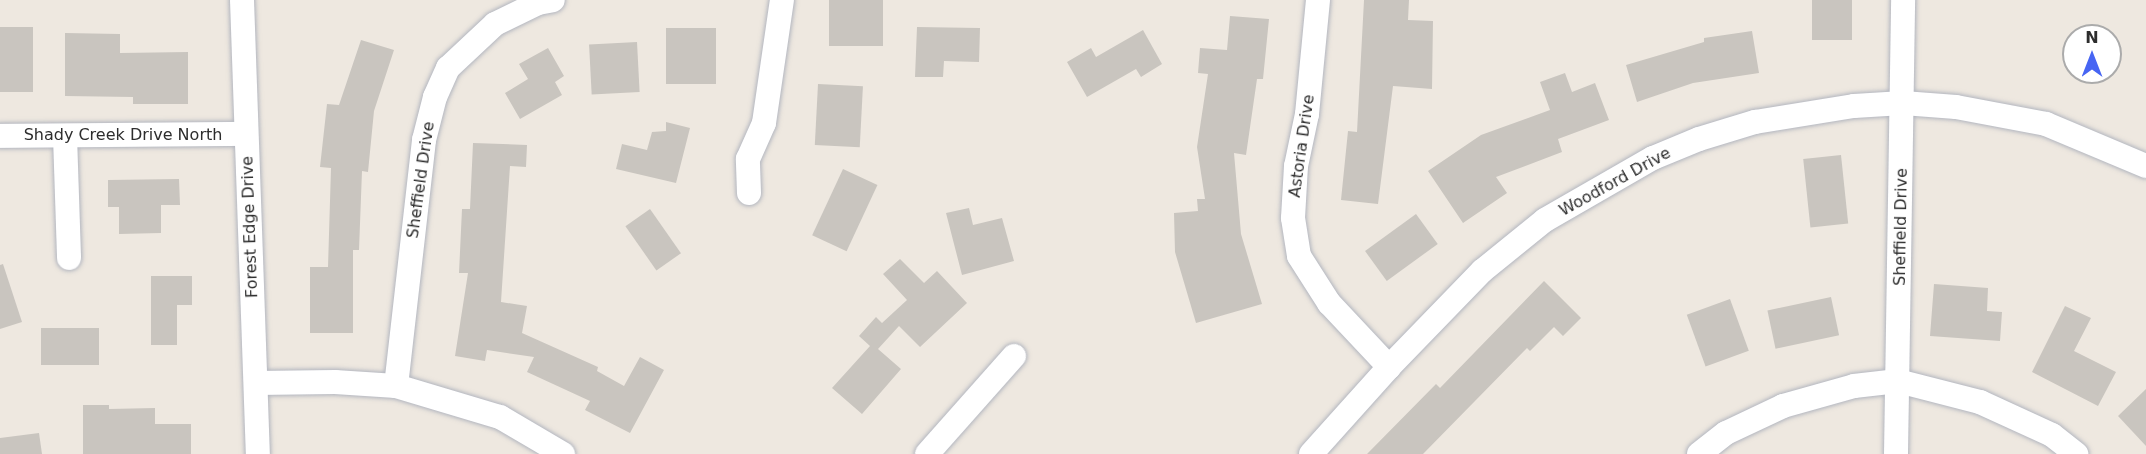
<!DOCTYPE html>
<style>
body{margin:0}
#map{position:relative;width:2146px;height:454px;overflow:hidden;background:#eee8e0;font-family:"DejaVu Sans",sans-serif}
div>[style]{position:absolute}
.building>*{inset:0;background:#c9c5bf;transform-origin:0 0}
.roads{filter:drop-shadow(0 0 2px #b3b6bf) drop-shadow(0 0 2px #b3b6bf)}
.minor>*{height:24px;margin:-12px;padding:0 12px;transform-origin:12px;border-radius:12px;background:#fff}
span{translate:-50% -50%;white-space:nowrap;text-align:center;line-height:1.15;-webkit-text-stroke:6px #fff;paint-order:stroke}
.street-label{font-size:16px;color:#2d2d2d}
.north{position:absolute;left:2062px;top:24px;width:60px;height:60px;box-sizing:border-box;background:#fff;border:2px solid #ababab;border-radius:50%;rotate:0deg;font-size:16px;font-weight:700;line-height:24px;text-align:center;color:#2d2d2d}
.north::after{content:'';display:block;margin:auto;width:21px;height:27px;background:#4765f3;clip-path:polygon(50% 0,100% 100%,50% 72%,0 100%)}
</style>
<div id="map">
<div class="building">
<div style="left:829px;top:0;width:54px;height:46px"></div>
<div style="clip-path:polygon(1364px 0,1409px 0,1408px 20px,1433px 21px,1432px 89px,1393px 86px,1378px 204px,1341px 200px,1348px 131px,1357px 132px)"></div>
<div style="left:1812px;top:0;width:40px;height:40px"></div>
<div style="clip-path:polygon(1230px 16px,1269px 19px,1263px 79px,1257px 79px,1246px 155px,1234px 153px,1241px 234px,1262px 304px,1196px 323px,1175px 252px,1174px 213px,1198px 211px,1197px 199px,1205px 199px,1197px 147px,1208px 74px,1198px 73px,1200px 48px,1227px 50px)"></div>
<div style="left:0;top:27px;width:33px;height:65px"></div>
<div style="clip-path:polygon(917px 27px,980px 28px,979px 62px,944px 61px,943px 77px,915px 77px)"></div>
<div style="left:666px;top:28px;width:50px;height:56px"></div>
<div style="clip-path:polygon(1143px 30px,1162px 64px,1141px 77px,1136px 69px,1087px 97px,1067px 62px,1091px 48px,1096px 57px)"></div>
<div style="clip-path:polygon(1752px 31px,1759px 73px,1693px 83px,1637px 102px,1626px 65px,1704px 42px,1704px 38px)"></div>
<div style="clip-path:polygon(65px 33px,120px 34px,120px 53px,188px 52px,188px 104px,133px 104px,133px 97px,65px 96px)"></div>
<div style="clip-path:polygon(361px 40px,394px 50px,374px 111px,368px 172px,362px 171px,359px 250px,353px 250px,353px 333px,310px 333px,310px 267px,328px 267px,331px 168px,320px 167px,327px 104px,339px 105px)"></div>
<div style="left:637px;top:42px;width:50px;height:48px;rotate:87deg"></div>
<div style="clip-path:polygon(548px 48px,564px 76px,555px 82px,562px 95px,520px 119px,505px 93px,528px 79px,519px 64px)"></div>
<div style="clip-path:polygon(1565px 73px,1572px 92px,1595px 83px,1609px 120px,1558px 139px,1562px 152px,1496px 177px,1507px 193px,1463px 223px,1428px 171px,1481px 135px,1550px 110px,1540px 82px)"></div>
<div style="left:818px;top:84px;width:45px;height:61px;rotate:3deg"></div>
<div style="clip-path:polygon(666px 122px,690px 128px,676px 183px,616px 169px,622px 144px,647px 150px,652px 132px,666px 131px)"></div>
<div style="clip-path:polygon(473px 143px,527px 145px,526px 167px,510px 166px,501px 302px,527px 306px,522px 333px,598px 367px,597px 371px,624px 386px,640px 357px,664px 370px,630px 433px,585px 410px,590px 401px,527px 372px,534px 357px,487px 350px,485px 361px,455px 356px,468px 273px,459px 273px,462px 209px,470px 209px)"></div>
<div style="left:1841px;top:155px;width:69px;height:38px;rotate:84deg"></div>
<div style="left:843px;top:169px;width:38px;height:73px;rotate:25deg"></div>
<div style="clip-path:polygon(179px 179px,180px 205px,161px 205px,161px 233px,119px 234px,119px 207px,108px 207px,108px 180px)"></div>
<div style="clip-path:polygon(969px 208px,973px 225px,1002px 218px,1014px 261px,962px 275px,946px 213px)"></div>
<div style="left:650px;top:209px;width:54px;height:30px;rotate:55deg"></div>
<div style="left:1416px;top:214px;width:37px;height:63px;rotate:54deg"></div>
<div style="clip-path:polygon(900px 259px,924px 283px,937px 271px,967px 303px,920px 347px,899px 326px,878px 349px,901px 369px,862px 414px,832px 388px,870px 346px,859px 336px,876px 317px,882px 323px,907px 300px,883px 274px)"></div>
<div style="clip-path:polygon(3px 264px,22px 322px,0 329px,0 265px)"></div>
<div style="clip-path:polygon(151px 276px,192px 276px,192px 305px,177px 305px,177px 345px,151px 345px)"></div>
<div style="clip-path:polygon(1544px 281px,1581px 318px,1563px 336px,1554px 327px,1530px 351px,1527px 348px,1423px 454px,1367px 454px,1436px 384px,1440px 388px)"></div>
<div style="clip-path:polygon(1934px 284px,1988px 288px,1987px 311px,2002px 312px,2000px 341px,1930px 336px)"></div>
<div style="left:1831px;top:297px;width:39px;height:65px;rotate:78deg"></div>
<div style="left:1730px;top:299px;width:55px;height:46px;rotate:70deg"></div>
<div style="clip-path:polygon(2065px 306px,2091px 318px,2074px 351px,2116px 372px,2098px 406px,2032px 372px)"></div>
<div style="left:41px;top:328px;width:58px;height:37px"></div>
<div style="clip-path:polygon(2146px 389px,2146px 446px,2118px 416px)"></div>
<div style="clip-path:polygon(83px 405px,109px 405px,109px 409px,155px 408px,155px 424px,191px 424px,191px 454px,83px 454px)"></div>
<div style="clip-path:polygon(39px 433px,42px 454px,0 454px,0 438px)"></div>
</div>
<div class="roads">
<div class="minor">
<div style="left:242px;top:0;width:454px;rotate:88deg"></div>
<div style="left:1318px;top:0;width:115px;rotate:95.5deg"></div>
<div style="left:1307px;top:114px;width:53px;rotate:101.9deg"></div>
<div style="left:1296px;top:166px;width:52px;rotate:93.3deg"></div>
<div style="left:1293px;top:218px;width:38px;rotate:81deg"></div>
<div style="left:1299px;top:256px;width:56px;rotate:57.4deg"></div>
<div style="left:1329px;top:303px;width:88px;rotate:46.8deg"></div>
<div style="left:0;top:136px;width:246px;rotate:-0.5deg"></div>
<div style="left:65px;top:136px;width:122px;rotate:88.1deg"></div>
<div style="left:749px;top:193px;width:34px;rotate:-92deg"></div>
<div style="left:748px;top:159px;width:39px;rotate:-66deg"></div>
<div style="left:764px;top:123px;width:124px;rotate:-81.7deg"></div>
<div style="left:256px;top:383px;width:79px;rotate:-0.7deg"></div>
<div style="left:335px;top:382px;width:61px;rotate:3.8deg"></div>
<div style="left:396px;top:386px;width:109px;rotate:16.6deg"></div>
<div style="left:500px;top:417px;width:73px;rotate:30.4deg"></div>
<div style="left:396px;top:386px;width:248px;rotate:-83.5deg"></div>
<div style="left:424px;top:140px;width:44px;rotate:-75.7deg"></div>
<div style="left:435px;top:97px;width:32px;rotate:-66deg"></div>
<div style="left:448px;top:68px;width:64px;rotate:-43.1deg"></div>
<div style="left:495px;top:24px;width:48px;rotate:-26deg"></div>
<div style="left:538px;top:3px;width:15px;rotate:-11deg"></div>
<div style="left:927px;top:454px;width:131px;rotate:-48.4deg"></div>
<div style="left:1311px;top:454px;width:117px;rotate:-48.1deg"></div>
<div style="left:1389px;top:367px;width:134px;rotate:-45.9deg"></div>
<div style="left:1482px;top:271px;width:81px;rotate:-39deg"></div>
<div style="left:1545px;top:220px;width:125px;rotate:-29.9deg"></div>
<div style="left:1653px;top:158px;width:50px;rotate:-22.4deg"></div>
<div style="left:1699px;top:139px;width:59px;rotate:-16.9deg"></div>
<div style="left:1755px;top:122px;width:100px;rotate:-9.2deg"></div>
<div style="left:1854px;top:106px;width:49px;rotate:-3.5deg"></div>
<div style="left:1903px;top:103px;width:53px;rotate:4.3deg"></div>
<div style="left:1956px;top:107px;width:92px;rotate:10.7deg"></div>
<div style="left:2046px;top:124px;width:108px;rotate:22.8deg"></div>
<div style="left:1699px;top:454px;width:34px;rotate:-38deg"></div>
<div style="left:1726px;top:433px;width:63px;rotate:-25.3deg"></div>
<div style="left:1783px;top:406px;width:74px;rotate:-15.7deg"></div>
<div style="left:1854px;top:386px;width:44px;rotate:-6.5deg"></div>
<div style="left:1898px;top:381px;width:85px;rotate:14.4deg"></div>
<div style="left:1980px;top:402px;width:79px;rotate:24.6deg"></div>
<div style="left:2052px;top:435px;width:31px;rotate:38deg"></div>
<div style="left:1896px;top:454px;width:454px;rotate:-89.1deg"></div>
</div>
</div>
<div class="street-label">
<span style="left:123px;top:135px">Shady Creek Drive North</span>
<span style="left:1302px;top:146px;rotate:-82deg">Astoria Drive</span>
<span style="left:421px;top:180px;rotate:-82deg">Sheffield Drive</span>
<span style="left:1615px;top:182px;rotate:-29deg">Woodford Drive</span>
<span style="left:250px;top:227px;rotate:-92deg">Forest Edge Drive</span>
<span style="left:1901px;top:227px;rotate:-89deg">Sheffield Drive</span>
</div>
<div class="north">N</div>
</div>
